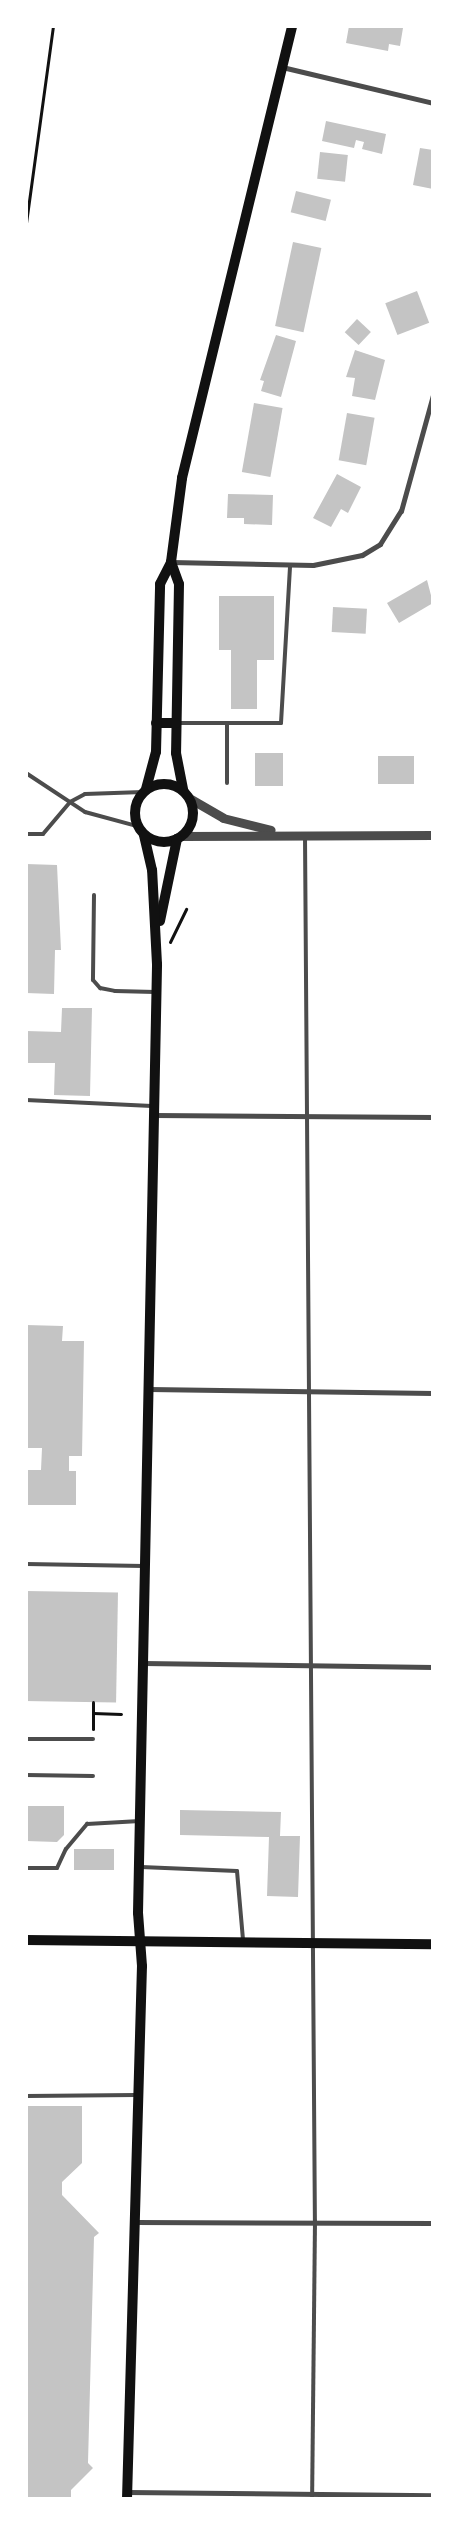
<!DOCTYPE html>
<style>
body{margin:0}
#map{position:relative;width:459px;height:2525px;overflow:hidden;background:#fff;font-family:Georgia,serif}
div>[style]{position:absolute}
.building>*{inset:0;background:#c4c4c4;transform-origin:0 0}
.path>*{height:3px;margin:-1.5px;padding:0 1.5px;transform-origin:1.5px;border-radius:1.5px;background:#111}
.service>*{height:4px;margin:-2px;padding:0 2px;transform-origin:2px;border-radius:2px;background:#4c4c4c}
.minor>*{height:5px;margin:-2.5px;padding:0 2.5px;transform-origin:2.5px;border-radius:2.5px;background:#4c4c4c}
.tertiary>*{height:9px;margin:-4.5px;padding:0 4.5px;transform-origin:4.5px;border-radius:4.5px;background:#4c4c4c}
.secondary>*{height:10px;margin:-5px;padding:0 5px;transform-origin:5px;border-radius:5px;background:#111}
.secondary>.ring{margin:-5px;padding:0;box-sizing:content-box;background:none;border:10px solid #111;border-radius:50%}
span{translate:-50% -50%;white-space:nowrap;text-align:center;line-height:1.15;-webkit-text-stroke:5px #fff;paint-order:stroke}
.frame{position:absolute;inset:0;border:28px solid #fff;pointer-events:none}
</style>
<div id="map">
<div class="building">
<div style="clip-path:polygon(349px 26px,403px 28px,400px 46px,389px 44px,388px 51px,346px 43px)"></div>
<div style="clip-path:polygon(326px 121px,386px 134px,382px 154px,362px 149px,364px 142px,356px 140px,354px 148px,322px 141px)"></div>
<div style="clip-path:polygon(420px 148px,433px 150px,433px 189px,413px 185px)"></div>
<div style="left:320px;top:152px;width:28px;height:27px;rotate:6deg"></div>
<div style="left:296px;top:191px;width:36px;height:22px;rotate:14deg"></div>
<div style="left:293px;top:242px;width:29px;height:86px;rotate:12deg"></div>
<div style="left:417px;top:291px;width:34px;height:34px;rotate:69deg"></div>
<div style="left:357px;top:319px;width:19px;height:18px;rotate:43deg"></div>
<div style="clip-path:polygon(276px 335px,296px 341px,281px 397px,261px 391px,264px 381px,260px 380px)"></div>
<div style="clip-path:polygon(355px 350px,385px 360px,375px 400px,352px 396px,355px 378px,346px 377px)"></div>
<div style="left:254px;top:403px;width:29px;height:70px;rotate:10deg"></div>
<div style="left:347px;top:413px;width:28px;height:48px;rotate:10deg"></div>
<div style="clip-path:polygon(337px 474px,361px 487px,348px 513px,341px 509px,331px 527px,313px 518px)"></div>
<div style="clip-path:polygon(228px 494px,273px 495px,272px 525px,244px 524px,244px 518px,227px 518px)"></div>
<div style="clip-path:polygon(427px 580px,433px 603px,399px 623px,387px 603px)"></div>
<div style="clip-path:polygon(219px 596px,274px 596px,274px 660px,257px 660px,257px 709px,231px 709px,231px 650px,219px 650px)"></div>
<div style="left:333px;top:607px;width:34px;height:25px;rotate:3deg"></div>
<div style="left:255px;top:753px;width:28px;height:33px"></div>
<div style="left:378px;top:756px;width:36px;height:28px"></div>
<div style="clip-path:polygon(26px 864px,57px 865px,61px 950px,55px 950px,54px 994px,26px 993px)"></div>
<div style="clip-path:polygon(62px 1008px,92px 1008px,90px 1096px,54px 1095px,55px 1063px,26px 1063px,26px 1031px,61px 1032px)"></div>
<div style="clip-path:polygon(26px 1325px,63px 1326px,62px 1341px,84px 1341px,82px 1456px,69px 1456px,69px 1471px,76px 1471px,76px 1505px,26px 1505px,26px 1470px,41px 1470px,42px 1448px,26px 1448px)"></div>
<div style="left:26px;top:1591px;width:92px;height:110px;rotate:1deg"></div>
<div style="clip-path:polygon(26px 1806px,64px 1806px,64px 1835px,57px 1842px,26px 1841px)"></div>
<div style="clip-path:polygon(180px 1810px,281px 1812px,280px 1836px,300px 1836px,298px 1897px,267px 1896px,269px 1837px,180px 1835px)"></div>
<div style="left:74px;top:1849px;width:40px;height:21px"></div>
<div style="clip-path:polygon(26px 2106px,82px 2106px,82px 2163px,62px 2182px,62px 2195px,99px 2233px,94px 2237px,88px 2463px,93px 2468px,71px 2490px,71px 2499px,26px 2499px)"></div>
</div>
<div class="path">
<div style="left:26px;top:223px;width:199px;rotate:-82.2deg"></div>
<div style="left:170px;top:942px;width:37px;rotate:-64deg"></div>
<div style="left:93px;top:1702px;width:27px;rotate:90deg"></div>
<div style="left:93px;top:1713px;width:28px;rotate:2deg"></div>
</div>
<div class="service">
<div style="left:178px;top:723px;width:103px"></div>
<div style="left:281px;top:723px;width:158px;rotate:-86.7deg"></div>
<div style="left:227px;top:723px;width:60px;rotate:90deg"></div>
<div style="left:26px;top:773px;width:71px;rotate:33.5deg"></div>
<div style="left:85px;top:812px;width:54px;rotate:15.1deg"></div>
<div style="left:26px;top:834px;width:17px"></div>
<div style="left:43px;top:834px;width:42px;rotate:-49.8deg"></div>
<div style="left:70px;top:802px;width:17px;rotate:-28deg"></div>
<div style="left:85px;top:794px;width:58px;rotate:-2deg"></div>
<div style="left:305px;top:836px;width:1385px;rotate:89.59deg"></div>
<div style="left:315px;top:2221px;width:278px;rotate:90.6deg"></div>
<div style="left:94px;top:895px;width:85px;rotate:90.7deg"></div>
<div style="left:93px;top:980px;width:11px;rotate:49deg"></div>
<div style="left:100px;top:988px;width:15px;rotate:11deg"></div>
<div style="left:115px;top:991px;width:40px;rotate:1.4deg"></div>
<div style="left:26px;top:1100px;width:126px;rotate:2.7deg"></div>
<div style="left:26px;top:1564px;width:118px;rotate:1deg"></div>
<div style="left:26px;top:1739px;width:67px"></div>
<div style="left:26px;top:1775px;width:67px;rotate:0.9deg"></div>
<div style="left:141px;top:1867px;width:96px;rotate:2.4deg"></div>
<div style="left:237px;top:1871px;width:69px;rotate:85deg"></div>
<div style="left:26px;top:1868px;width:31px"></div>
<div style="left:57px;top:1868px;width:21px;rotate:-65deg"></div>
<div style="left:66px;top:1849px;width:33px;rotate:-50deg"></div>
<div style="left:87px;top:1824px;width:53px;rotate:-3.2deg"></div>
<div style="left:26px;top:2096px;width:110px;rotate:-0.5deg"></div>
</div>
<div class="minor">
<div style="left:282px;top:67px;width:155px;rotate:13.4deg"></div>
<div style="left:171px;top:562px;width:142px;rotate:1.2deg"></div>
<div style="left:313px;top:565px;width:50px;rotate:-11.5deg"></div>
<div style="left:362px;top:555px;width:21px;rotate:-31deg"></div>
<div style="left:380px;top:544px;width:39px;rotate:-58deg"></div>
<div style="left:401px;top:511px;width:120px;rotate:-74.6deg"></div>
<div style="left:154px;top:1115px;width:279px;rotate:0.4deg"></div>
<div style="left:149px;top:1389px;width:284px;rotate:0.8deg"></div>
<div style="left:143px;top:1663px;width:290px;rotate:0.8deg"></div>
<div style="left:135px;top:2222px;width:298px;rotate:0.2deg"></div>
<div style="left:127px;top:2492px;width:306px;rotate:0.6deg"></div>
</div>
<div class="tertiary">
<div style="left:189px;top:798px;width:39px;rotate:30deg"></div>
<div style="left:223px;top:818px;width:49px;rotate:14deg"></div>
<div style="left:182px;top:836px;width:251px;rotate:-0.2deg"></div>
</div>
<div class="secondary">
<div style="left:171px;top:562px;width:23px;rotate:70deg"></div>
<div style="left:179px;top:584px;width:169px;rotate:91deg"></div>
<div style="left:176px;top:753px;width:38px;rotate:79deg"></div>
<div style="left:156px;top:723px;width:20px"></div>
<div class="ring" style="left:135px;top:784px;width:48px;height:48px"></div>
<div style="left:146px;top:789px;width:38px;rotate:-75deg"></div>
<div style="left:156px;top:752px;width:168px;rotate:-88.6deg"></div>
<div style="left:160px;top:584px;width:25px;rotate:-63deg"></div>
<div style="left:171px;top:562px;width:85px;rotate:-82.5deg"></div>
<div style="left:182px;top:478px;width:465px;rotate:-76.3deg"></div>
<div style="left:160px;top:921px;width:84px;rotate:-78.3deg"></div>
<div style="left:26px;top:1940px;width:407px;rotate:0.6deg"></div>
<div style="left:127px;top:2499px;width:533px;rotate:-88.39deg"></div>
<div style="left:142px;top:1966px;width:53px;rotate:-94.3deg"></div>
<div style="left:138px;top:1913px;width:949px;rotate:-88.85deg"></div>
<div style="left:157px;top:964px;width:94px;rotate:-93deg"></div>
<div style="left:152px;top:870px;width:36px;rotate:-103deg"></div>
</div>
<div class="frame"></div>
</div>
